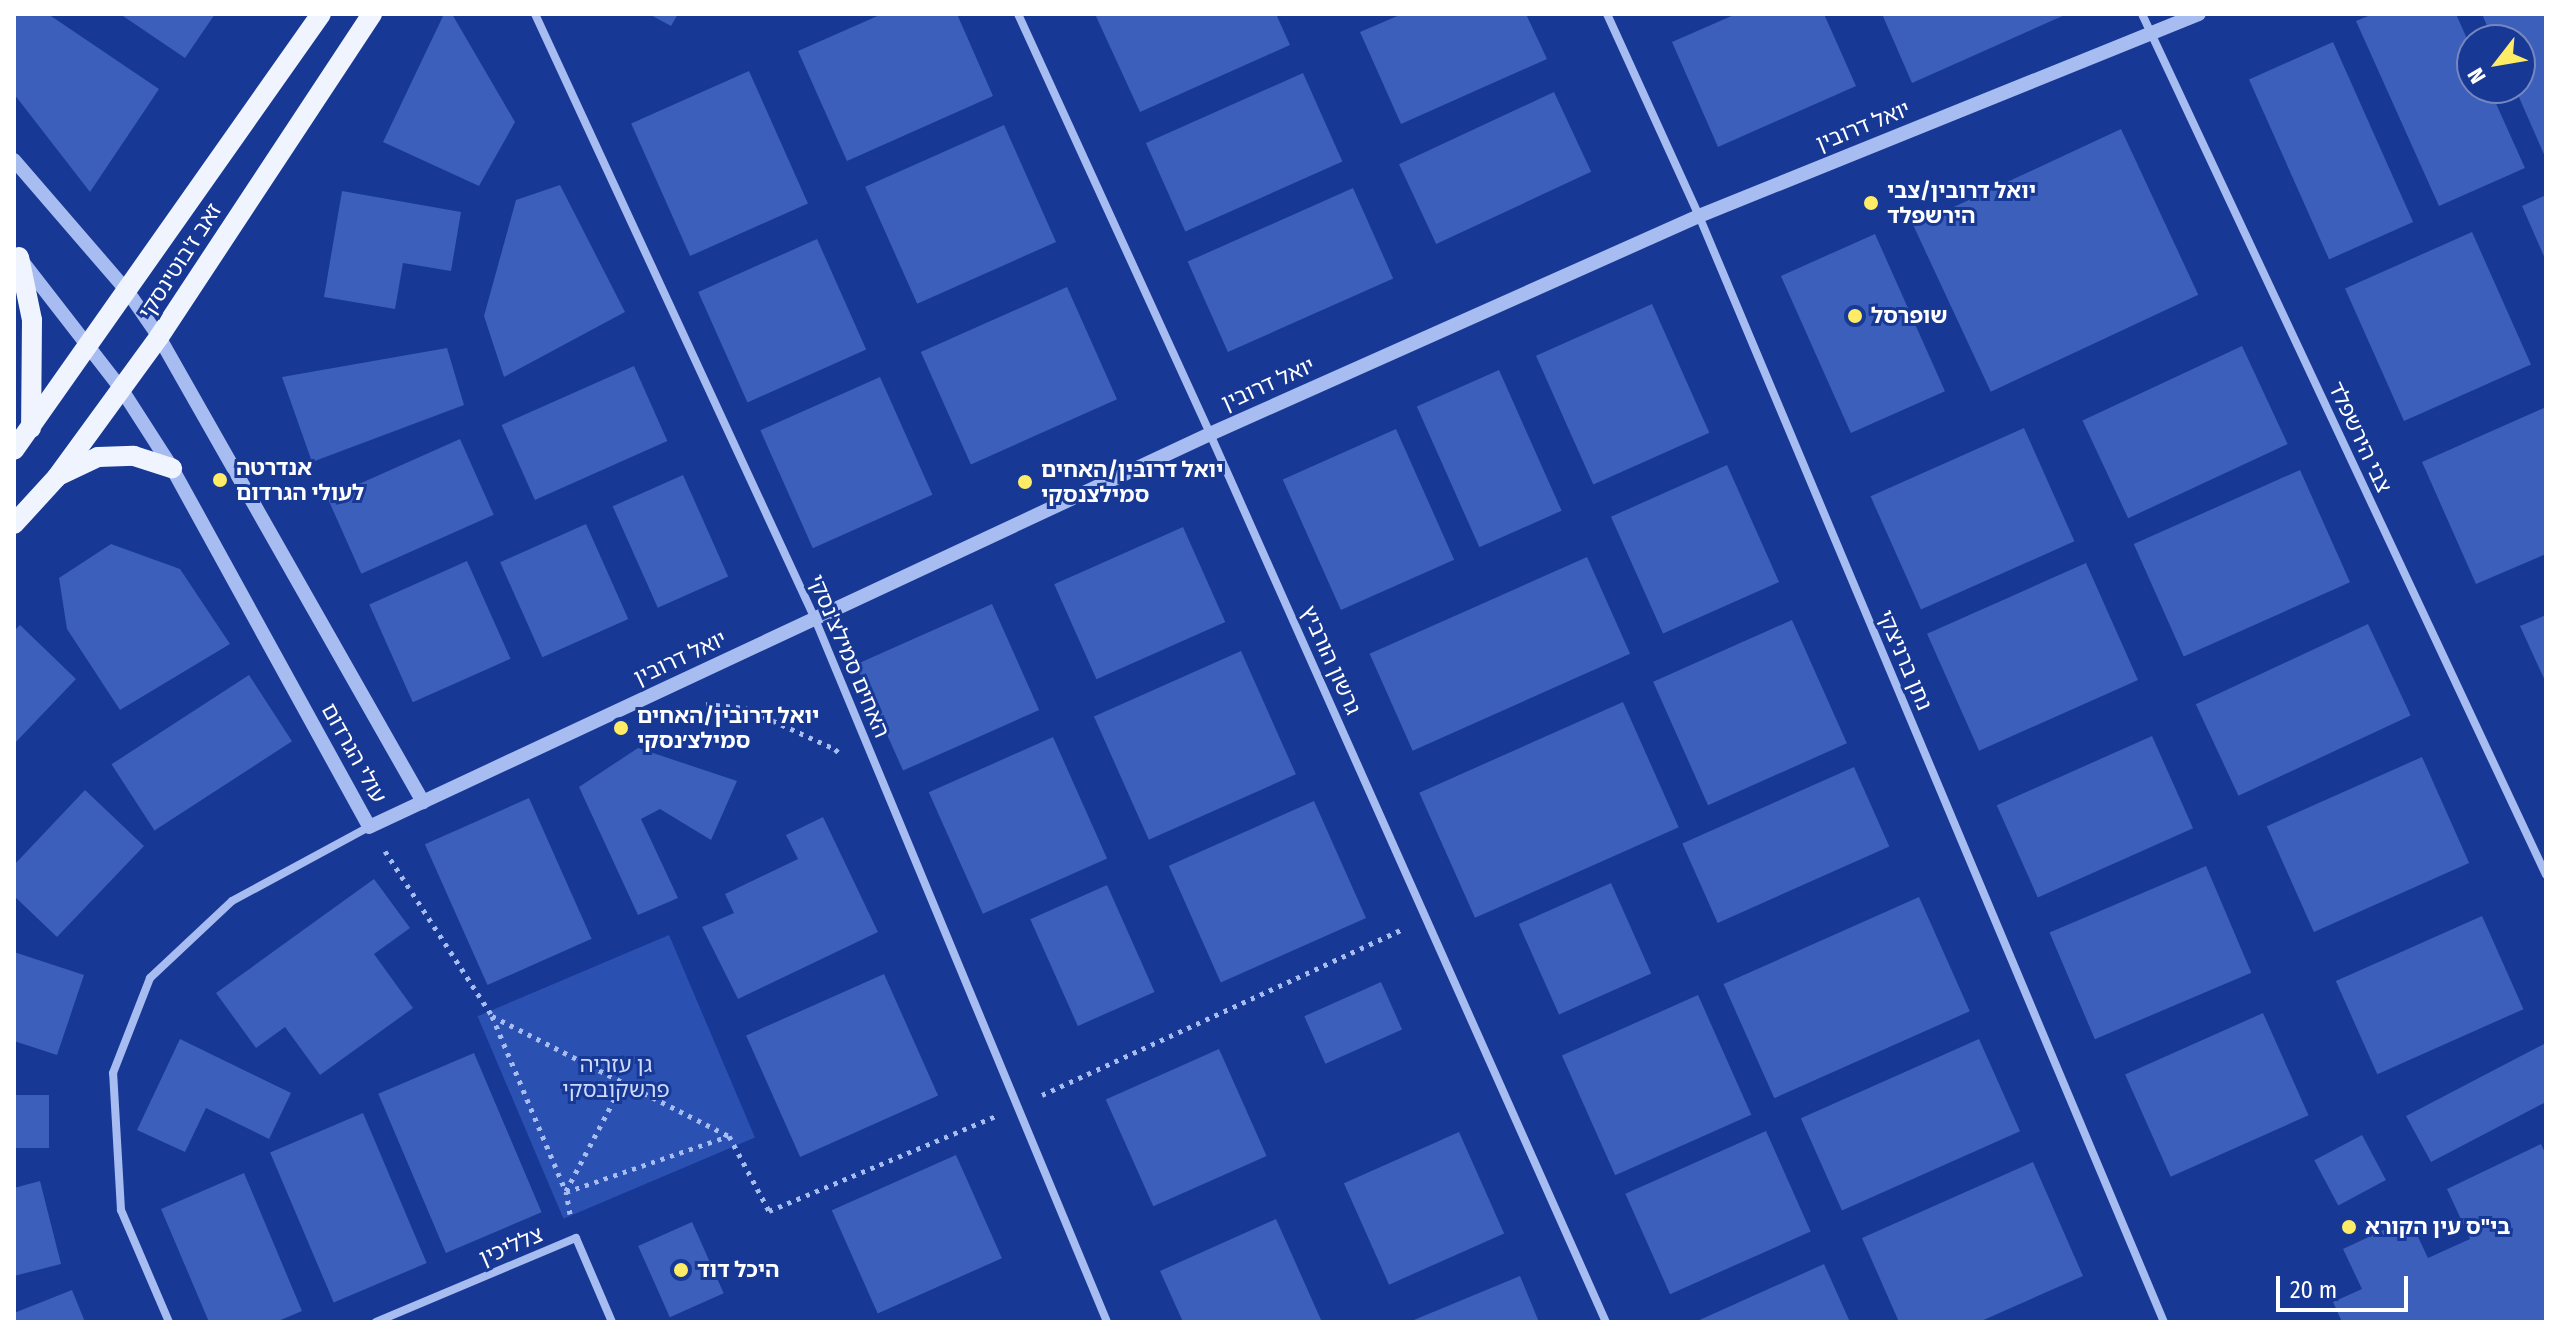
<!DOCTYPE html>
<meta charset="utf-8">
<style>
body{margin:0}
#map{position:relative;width:2560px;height:1336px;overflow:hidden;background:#173894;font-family:"Fira Sans Condensed","Noto Sans Hebrew",sans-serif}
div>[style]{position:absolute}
.green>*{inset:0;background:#2a50b2;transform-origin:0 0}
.building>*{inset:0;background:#3b5fba;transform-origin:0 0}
.path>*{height:5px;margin-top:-2.5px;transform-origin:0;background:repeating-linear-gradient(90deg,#a7bcf1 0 4px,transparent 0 10px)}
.minor>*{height:8px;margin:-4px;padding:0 4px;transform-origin:4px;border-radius:4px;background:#a7bcf1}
.tertiary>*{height:14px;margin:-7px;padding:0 7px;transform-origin:7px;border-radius:7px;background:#a7bcf1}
.primary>*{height:20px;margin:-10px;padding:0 10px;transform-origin:10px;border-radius:10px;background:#f0f4ff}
.dots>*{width:22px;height:22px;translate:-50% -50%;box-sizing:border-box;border:4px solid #173894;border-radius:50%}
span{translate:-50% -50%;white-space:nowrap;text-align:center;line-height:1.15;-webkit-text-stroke:6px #173894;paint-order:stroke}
.street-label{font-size:22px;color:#fff}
.poi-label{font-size:22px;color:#fff;font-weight:700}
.left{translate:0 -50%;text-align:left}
.park-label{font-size:22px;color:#cedbfc}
.frame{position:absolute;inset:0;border:16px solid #fff;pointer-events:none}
.north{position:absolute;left:2456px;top:24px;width:80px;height:80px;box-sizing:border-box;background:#173894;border:2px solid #7488bf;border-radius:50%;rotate:239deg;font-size:22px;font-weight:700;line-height:32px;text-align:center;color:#fff}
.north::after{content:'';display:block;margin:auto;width:28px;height:36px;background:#ffec66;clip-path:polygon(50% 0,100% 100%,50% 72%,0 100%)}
.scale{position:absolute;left:2276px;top:1276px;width:132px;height:36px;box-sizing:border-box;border:4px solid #fff;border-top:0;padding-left:10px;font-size:24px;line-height:28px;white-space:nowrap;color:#fff;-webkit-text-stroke:6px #173894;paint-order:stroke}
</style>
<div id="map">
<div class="green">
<div style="left:669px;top:935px;width:220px;height:208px;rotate:67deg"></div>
</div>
<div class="building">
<div style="clip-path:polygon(14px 14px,48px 14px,159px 89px,90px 192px,14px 94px)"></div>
<div style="clip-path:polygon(120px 14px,215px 14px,185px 58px)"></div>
<div style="clip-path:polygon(444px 14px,452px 14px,515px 122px,479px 186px,383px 142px)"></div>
<div style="clip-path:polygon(649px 14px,678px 14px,671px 26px)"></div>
<div style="clip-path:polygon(882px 14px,957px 14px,993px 96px,847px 161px,798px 51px)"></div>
<div style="clip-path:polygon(1095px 14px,1276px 14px,1290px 45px,1140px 112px)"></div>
<div style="clip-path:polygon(1402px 14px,1526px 14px,1547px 59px,1401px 124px,1360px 32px)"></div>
<div style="clip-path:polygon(1736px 14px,1824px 14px,1856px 86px,1718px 147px,1672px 42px)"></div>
<div style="clip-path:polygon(1882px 14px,2067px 14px,1912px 83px)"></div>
<div style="clip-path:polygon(2373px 14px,2456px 14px,2472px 50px,2472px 88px,2489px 88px,2525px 168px,2439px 206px,2356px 21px)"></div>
<div style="clip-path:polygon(2482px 14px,2546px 14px,2546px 159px,2515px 88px,2520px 88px,2520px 40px,2493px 40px)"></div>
<div style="left:2333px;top:42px;width:197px;height:92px;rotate:66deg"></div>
<div style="left:749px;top:71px;width:145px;height:129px;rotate:66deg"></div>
<div style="left:1303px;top:73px;width:97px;height:172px;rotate:66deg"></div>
<div style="left:1554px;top:92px;width:88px;height:171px;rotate:65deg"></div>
<div style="left:1004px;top:125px;width:128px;height:152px;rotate:66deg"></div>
<div style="left:2121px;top:129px;width:183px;height:229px;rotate:65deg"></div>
<div style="clip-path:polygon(560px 185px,625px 312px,504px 377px,484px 316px,516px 200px)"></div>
<div style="left:1353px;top:188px;width:99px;height:181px;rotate:66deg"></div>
<div style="clip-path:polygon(342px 191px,461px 212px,451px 271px,403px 263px,395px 309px,324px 297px)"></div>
<div style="clip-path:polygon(2546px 195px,2546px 261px,2522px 206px)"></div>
<div style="left:2472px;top:232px;width:145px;height:139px;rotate:66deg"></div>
<div style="left:1875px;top:234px;width:172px;height:103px;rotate:66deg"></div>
<div style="left:817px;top:239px;width:121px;height:130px;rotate:66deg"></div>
<div style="left:1067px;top:287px;width:123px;height:160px;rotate:66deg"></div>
<div style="left:1652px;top:304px;width:141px;height:127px;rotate:66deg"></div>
<div style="left:2242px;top:346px;width:108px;height:176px;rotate:65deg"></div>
<div style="clip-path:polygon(447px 348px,464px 405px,312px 462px,282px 377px)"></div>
<div style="left:634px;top:366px;width:82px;height:145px;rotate:66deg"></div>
<div style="left:1499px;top:370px;width:154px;height:90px;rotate:66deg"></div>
<div style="left:880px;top:377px;width:129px;height:131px;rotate:66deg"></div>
<div style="clip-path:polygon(2546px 407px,2546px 554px,2476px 584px,2422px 462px)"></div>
<div style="left:2024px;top:428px;width:124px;height:168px;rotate:66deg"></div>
<div style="left:1396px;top:429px;width:143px;height:124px;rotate:66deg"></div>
<div style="left:460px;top:439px;width:83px;height:145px;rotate:66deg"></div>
<div style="left:1727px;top:465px;width:128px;height:127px;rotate:66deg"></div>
<div style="left:2300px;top:470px;width:123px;height:182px;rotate:66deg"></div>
<div style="left:683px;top:475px;width:111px;height:77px;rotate:66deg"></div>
<div style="left:586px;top:524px;width:104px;height:94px;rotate:66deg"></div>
<div style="left:1183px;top:527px;width:104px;height:141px;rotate:66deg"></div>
<div style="clip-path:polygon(111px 544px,180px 569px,230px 644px,120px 710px,67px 629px,59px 578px)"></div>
<div style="left:1587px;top:557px;width:106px;height:238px;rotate:66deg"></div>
<div style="left:467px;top:561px;width:107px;height:107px;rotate:66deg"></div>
<div style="left:2086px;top:563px;width:128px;height:174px;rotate:66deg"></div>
<div style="left:992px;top:604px;width:116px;height:149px;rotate:66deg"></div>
<div style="clip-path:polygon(2546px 615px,2546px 683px,2520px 626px)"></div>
<div style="left:1792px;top:620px;width:135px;height:152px;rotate:66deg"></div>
<div style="left:2368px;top:624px;width:101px;height:190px;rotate:65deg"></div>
<div style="clip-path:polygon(20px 625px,76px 679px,14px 744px,14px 631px)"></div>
<div style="left:1241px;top:651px;width:135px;height:161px;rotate:66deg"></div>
<div style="left:249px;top:675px;width:79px;height:164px;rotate:57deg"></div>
<div style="left:1623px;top:702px;width:137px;height:223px;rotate:66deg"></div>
<div style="left:2152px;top:736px;width:101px;height:170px;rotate:66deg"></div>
<div style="left:1053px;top:737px;width:133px;height:136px;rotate:66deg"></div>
<div style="clip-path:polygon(638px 748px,737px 781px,711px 840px,660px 809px,641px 819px,678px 898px,638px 915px,579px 787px)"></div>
<div style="left:2422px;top:757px;width:116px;height:170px;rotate:66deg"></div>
<div style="left:1854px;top:767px;width:87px;height:188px;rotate:66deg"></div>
<div style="clip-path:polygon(85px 790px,144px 846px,57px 937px,14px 896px,14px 865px)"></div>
<div style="left:529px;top:798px;width:154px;height:114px;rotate:66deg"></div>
<div style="left:1314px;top:801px;width:128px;height:159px;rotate:66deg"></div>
<div style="clip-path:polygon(823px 817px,878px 932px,738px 999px,702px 927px,734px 913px,725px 894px,798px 859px,786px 835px)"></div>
<div style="left:2206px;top:866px;width:116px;height:170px;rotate:67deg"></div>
<div style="clip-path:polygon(374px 879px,410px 928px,374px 954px,413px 1008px,320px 1075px,285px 1027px,256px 1048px,216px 993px)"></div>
<div style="left:1611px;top:883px;width:99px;height:101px;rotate:66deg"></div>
<div style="left:1107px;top:885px;width:117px;height:84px;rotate:66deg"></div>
<div style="left:1919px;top:897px;width:125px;height:214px;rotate:66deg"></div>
<div style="left:2482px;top:916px;width:102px;height:160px;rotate:66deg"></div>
<div style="clip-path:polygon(14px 952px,84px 975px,57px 1055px,14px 1041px)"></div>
<div style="left:884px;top:974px;width:133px;height:151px;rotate:66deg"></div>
<div style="left:1381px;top:982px;width:52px;height:84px;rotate:66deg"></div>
<div style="left:1698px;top:995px;width:131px;height:149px;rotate:66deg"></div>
<div style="left:2263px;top:1013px;width:112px;height:151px;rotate:66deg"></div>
<div style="clip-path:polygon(180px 1039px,291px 1093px,269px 1139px,206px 1108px,185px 1152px,137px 1130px)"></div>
<div style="left:1979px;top:1039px;width:101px;height:195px;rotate:66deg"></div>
<div style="clip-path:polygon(2546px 1043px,2546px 1102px,2431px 1162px,2406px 1116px)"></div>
<div style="left:1219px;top:1049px;width:117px;height:124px;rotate:66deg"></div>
<div style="left:474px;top:1053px;width:173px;height:104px;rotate:67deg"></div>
<div style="left:14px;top:1095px;width:35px;height:53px"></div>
<div style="left:363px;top:1113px;width:163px;height:101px;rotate:67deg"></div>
<div style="left:1766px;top:1131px;width:110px;height:154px;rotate:66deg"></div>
<div style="left:1459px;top:1132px;width:111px;height:126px;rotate:66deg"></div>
<div style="left:2362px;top:1135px;width:51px;height:54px;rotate:62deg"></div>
<div style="clip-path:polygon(2541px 1144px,2546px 1155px,2546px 1322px,2342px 1322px,2333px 1302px,2362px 1289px,2343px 1249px,2409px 1218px,2428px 1258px,2470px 1239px,2447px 1189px)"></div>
<div style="left:956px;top:1155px;width:113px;height:136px;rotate:66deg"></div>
<div style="clip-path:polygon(2033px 1162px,2083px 1276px,1979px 1322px,1899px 1322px,1862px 1238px)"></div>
<div style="clip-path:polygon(244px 1173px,302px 1311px,276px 1322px,209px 1322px,161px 1209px)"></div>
<div style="clip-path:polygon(40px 1181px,61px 1264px,14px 1276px,14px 1188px)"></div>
<div style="clip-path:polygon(1276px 1219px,1322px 1322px,1183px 1322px,1160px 1271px)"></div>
<div style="left:692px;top:1222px;width:78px;height:59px;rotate:66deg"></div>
<div style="clip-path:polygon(1824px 1264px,1850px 1322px,1695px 1322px)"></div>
<div style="clip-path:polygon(1520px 1276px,1539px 1322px,1409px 1322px)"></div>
<div style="clip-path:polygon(72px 1290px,85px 1322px,14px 1322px,14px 1313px)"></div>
</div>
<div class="path">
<div style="left:706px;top:704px;width:39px;rotate:6deg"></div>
<div style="left:745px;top:708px;width:99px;rotate:24.5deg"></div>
<div style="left:835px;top:749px;width:7px;rotate:45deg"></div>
<div style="left:385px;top:851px;width:197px;rotate:57deg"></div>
<div style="left:492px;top:1016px;width:191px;rotate:67.2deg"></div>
<div style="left:492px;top:1016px;width:266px;rotate:26.9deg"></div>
<div style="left:1042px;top:1095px;width:397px;rotate:-24.7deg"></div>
<div style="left:566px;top:1191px;width:122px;rotate:-62.2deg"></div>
<div style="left:570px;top:1214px;width:22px;rotate:-100deg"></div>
<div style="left:566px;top:1192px;width:172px;rotate:-19deg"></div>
<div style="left:729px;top:1136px;width:85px;rotate:61.9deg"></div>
<div style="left:769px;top:1211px;width:246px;rotate:-22.7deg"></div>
</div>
<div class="minor">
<div style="left:535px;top:14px;width:667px;rotate:65.16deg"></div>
<div style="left:815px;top:619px;width:761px;rotate:67.44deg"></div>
<div style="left:1018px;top:14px;width:462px;rotate:65.4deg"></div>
<div style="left:1210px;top:434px;width:972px;rotate:65.97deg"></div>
<div style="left:1607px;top:14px;width:222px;rotate:65.5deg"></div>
<div style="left:1699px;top:216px;width:1200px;rotate:67.2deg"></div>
<div style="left:2142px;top:14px;width:951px;rotate:64.86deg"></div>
<div style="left:169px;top:1322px;width:122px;rotate:-113.2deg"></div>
<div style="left:121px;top:1210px;width:137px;rotate:-93.3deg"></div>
<div style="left:113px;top:1073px;width:102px;rotate:-68.7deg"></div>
<div style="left:150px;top:978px;width:112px;rotate:-43.2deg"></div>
<div style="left:232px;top:901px;width:156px;rotate:-28.4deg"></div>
<div style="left:376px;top:1322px;width:217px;rotate:-22.8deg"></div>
<div style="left:576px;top:1238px;width:91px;rotate:66.8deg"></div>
</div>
<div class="tertiary">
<div style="left:14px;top:160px;width:174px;rotate:49.2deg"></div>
<div style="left:128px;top:292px;width:55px;rotate:55.4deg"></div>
<div style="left:159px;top:337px;width:535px;rotate:60.41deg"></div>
<div style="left:22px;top:261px;width:163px;rotate:52.2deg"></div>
<div style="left:122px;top:390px;width:93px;rotate:57.3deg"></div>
<div style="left:172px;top:468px;width:409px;rotate:61.2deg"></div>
<div style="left:369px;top:827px;width:928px;rotate:-25.05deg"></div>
<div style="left:1210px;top:434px;width:535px;rotate:-24.03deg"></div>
<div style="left:1699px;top:216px;width:539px;rotate:-22deg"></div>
</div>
<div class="primary">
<div style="left:19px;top:257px;width:64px;rotate:78.3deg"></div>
<div style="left:32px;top:320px;width:108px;rotate:90.5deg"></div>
<div style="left:14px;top:450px;width:533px;rotate:-54.85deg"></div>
<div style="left:60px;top:475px;width:42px;rotate:-25.3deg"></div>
<div style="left:98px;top:457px;width:36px;rotate:-2deg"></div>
<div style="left:134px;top:456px;width:40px;rotate:18deg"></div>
<div style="left:14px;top:524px;width:64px;rotate:-47.5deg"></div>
<div style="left:57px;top:477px;width:173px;rotate:-53.9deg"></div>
<div style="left:159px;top:337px;width:387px;rotate:-56.6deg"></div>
</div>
<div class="dots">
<div style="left:1871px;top:203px;background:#ffec66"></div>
<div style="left:1855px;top:316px;background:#ffec66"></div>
<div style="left:220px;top:480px;background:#ffec66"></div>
<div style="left:1025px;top:482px;background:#ffec66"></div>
<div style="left:621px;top:728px;background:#ffec66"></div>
<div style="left:2349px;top:1227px;background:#ffec66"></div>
<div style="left:681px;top:1270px;background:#ffec66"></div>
</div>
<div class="street-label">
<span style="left:1863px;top:126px;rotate:-22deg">יואל דרובין</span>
<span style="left:180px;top:261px;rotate:-57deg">זאב ז'בוטינסקי</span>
<span style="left:1268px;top:384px;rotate:-24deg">יואל דרובין</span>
<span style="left:2360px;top:437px;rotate:65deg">צבי הירשפלד</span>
<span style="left:849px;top:656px;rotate:67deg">האחים סמילצ'נסקי</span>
<span style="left:680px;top:658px;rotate:-25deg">יואל דרובין</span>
<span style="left:1331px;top:660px;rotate:66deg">גרשון הורביץ</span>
<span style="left:1905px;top:660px;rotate:67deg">נתן ברניצקי</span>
<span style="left:354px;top:753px;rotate:61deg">עולי הגרדום</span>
<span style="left:511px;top:1246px;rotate:-23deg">צלליכין</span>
</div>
<div class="poi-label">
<span class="left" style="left:1887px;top:203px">יואל דרובין/צבי<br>הירשפלד</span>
<span class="left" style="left:1871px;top:316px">שופרסל</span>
<span class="left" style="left:236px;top:480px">אנדרטה<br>לעולי הגרדום</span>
<span class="left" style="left:1041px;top:482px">יואל דרובין/האחים<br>סמילצנסקי</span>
<span class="left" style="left:637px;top:728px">יואל דרובין/האחים<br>סמילצ׳נסקי</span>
<span class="left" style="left:2365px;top:1227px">בי"ס עין הקורא</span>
<span class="left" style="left:697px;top:1270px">היכל דוד</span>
</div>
<div class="park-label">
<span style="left:616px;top:1077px">גן עזריה<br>פרשקובסקי</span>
</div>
<div class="frame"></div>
<div class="north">N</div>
<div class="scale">20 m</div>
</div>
